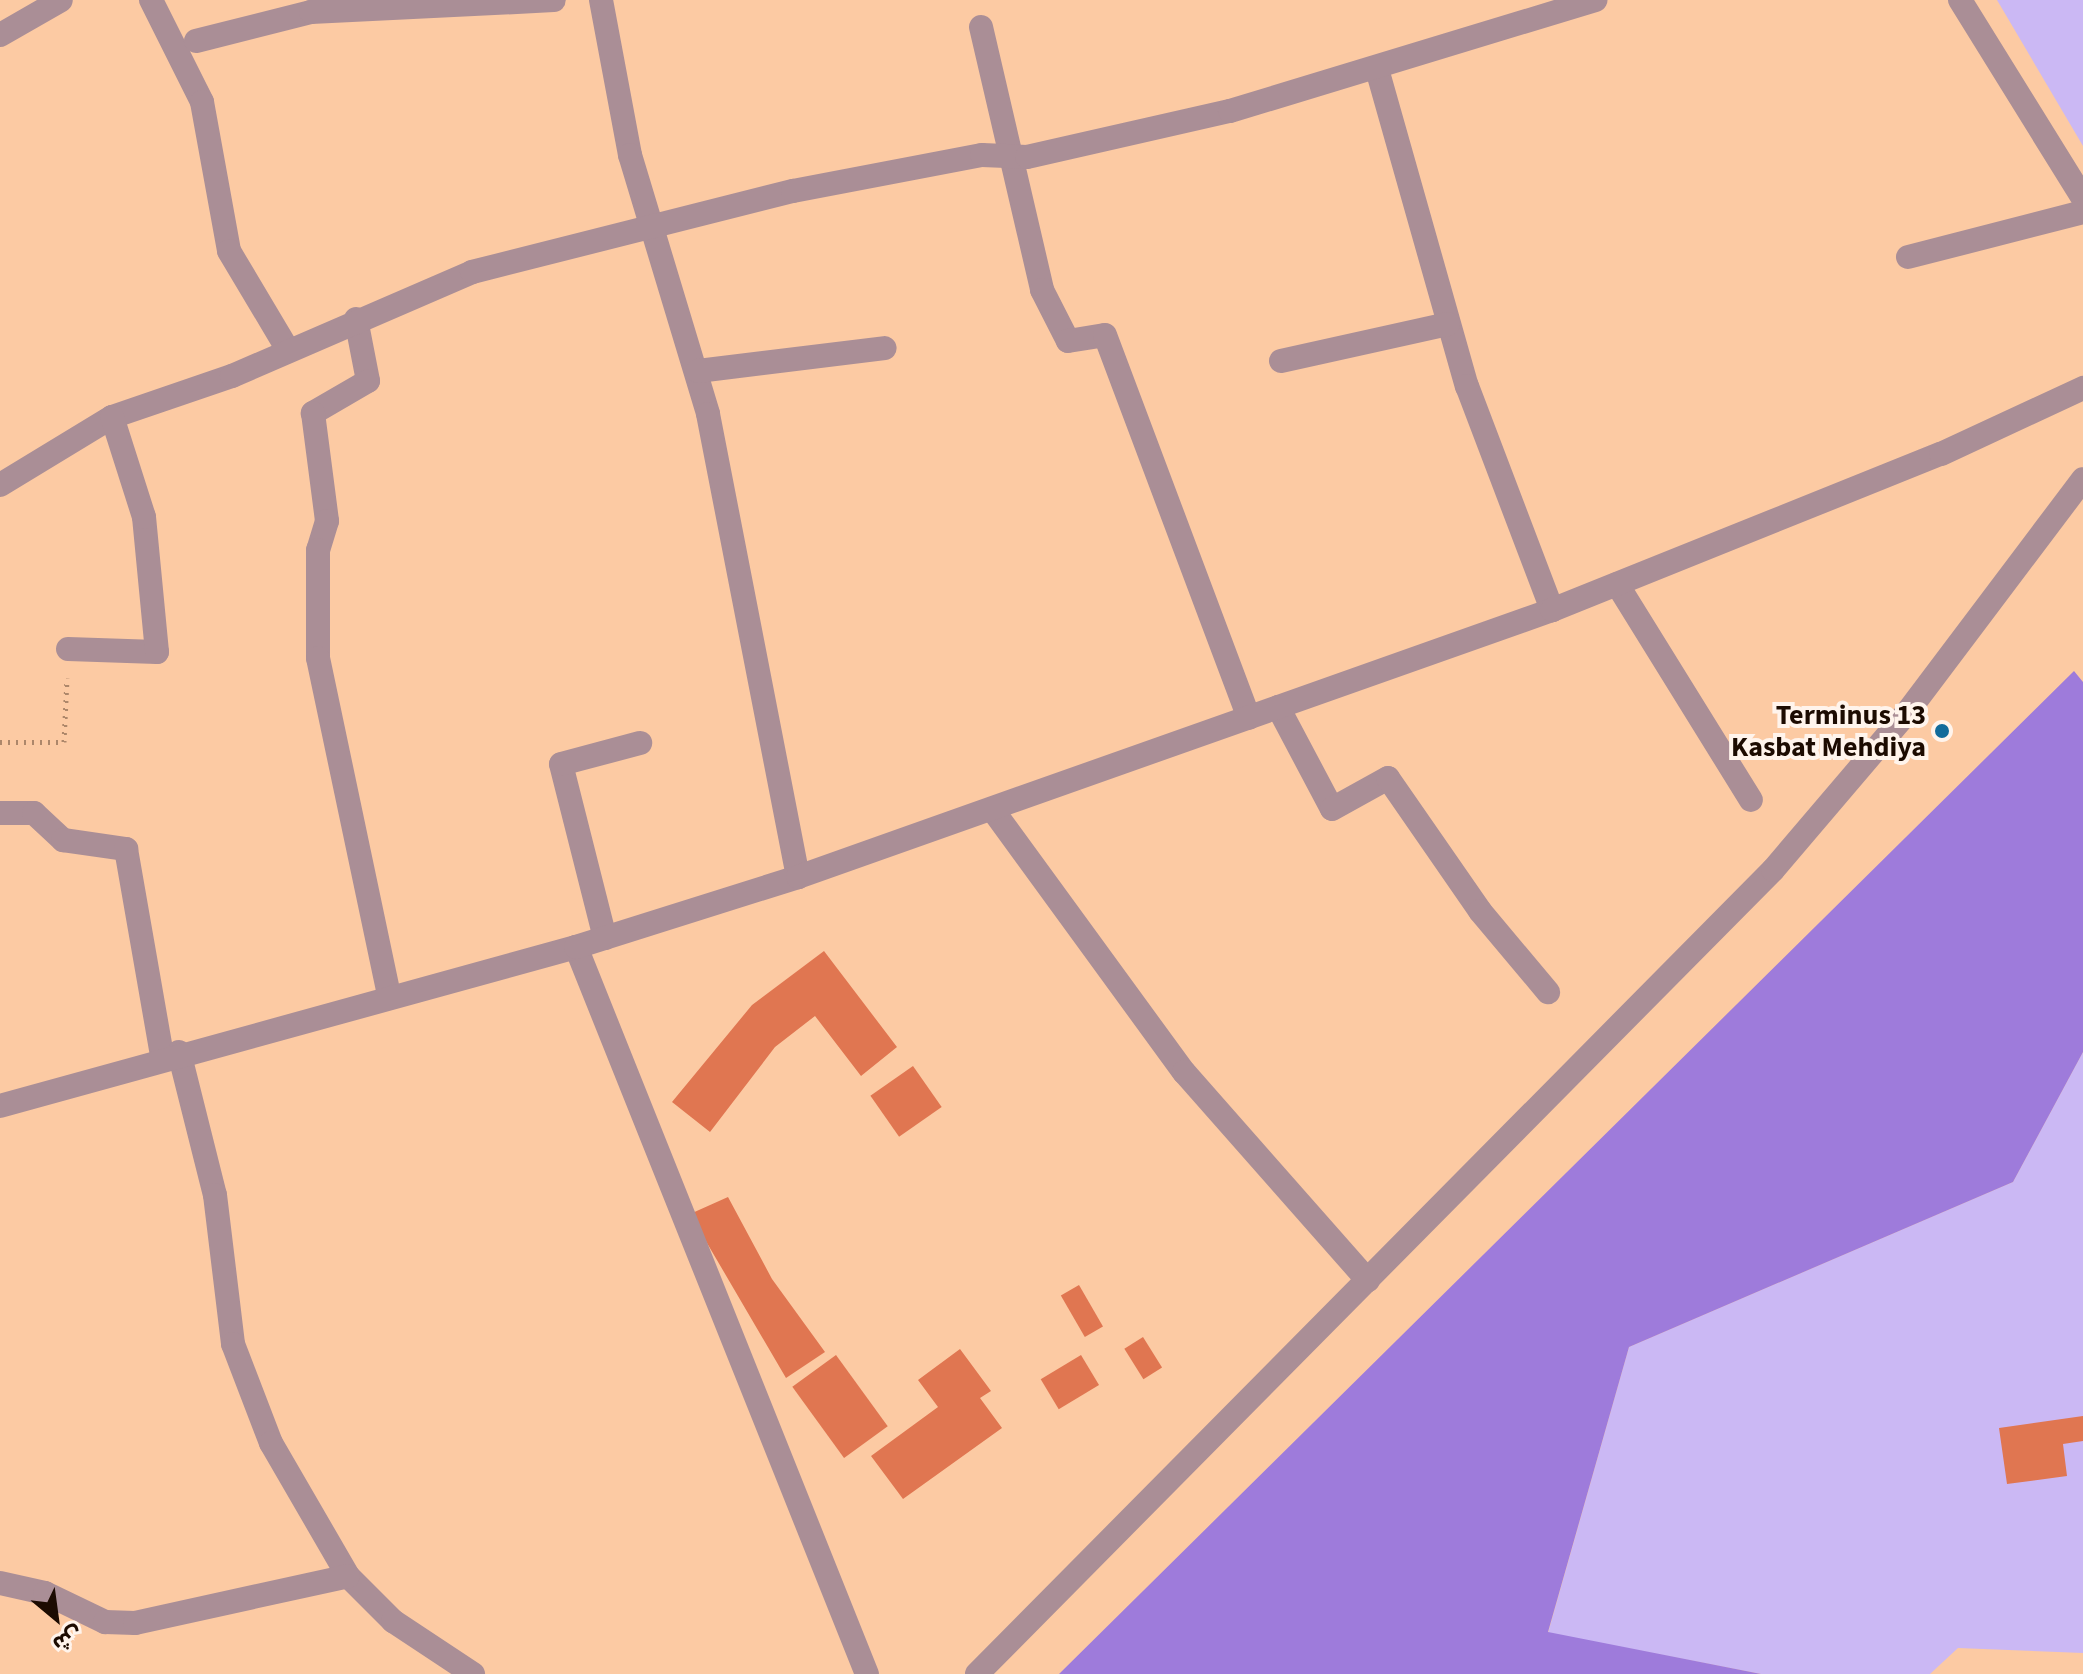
<!DOCTYPE html>
<meta charset="utf-8">
<style>
body{margin:0}
#map{position:relative;width:2083px;height:1674px;overflow:hidden;background:#fccaa3;font-family:"Source Sans 3","Noto Sans Arabic",sans-serif}
div>[style]{position:absolute}
.green>*{inset:0;background:#cbb8f4}
.forest>*{inset:0;background:#9e7bdb}
.building>*{inset:0;background:#e07651;transform-origin:0 0}
.path>*{height:5px;margin-top:-2.5px;transform-origin:0;background:repeating-linear-gradient(90deg,#ad876a 0 2px,transparent 0 8px)}
.minor>*{height:24px;margin:-12px;padding:0 12px;transform-origin:12px;border-radius:12px;background:#aa8e96}
.dots>*{width:22px;height:22px;translate:-50% -50%;box-sizing:border-box;border:4px solid #fff4ec;border-radius:50%}
span{translate:-50% -50%;white-space:nowrap;text-align:center;line-height:1.15;-webkit-text-stroke:8px #fff4ec;paint-order:stroke}
.poi-label{font-size:28px;color:#1c0b01;font-weight:700}
.right{translate:-100% -50%;text-align:right}
.north{position:absolute;left:16px;top:1578px;width:80px;height:80px;-webkit-text-stroke:6px #fff4ec;paint-order:stroke;rotate:151deg;font-size:22px;font-weight:700;line-height:32px;text-align:center;color:#1c0b01}
.north::after{content:'';display:block;margin:auto;width:28px;height:36px;background:#1c0b01;clip-path:polygon(50% 0,100% 100%,50% 72%,0 100%)}
</style>
<div id="map">
<div class="green">
<div style="clip-path:polygon(1997px 0,2083px 0,2083px 146px)"></div>
<div style="clip-path:polygon(2083px 1052px,2083px 1653px,1958px 1648px,1930px 1674px,1761px 1674px,1548px 1633px,1629px 1347px,2013px 1182px)"></div>
</div>
<div class="forest">
<div style="clip-path:polygon(2074px 671px,2083px 682px,2083px 1052px,2013px 1182px,1629px 1347px,1548px 1632px,1761px 1674px,1059px 1674px)"></div>
</div>
<div class="building">
<div style="clip-path:polygon(824px 951px,897px 1047px,861px 1076px,815px 1016px,775px 1047px,710px 1132px,672px 1102px,752px 1005px)"></div>
<div style="left:913px;top:1066px;width:50px;height:52px;rotate:55deg"></div>
<div style="clip-path:polygon(728px 1197px,772px 1279px,825px 1352px,786px 1378px,690px 1214px)"></div>
<div style="left:1079px;top:1285px;width:48px;height:21px;rotate:60deg"></div>
<div style="left:1143px;top:1337px;width:36px;height:22px;rotate:58deg"></div>
<div style="clip-path:polygon(960px 1349px,991px 1391px,980px 1398px,1002px 1428px,903px 1499px,871px 1456px,938px 1407px,918px 1380px)"></div>
<div style="left:836px;top:1355px;width:88px;height:54px;rotate:54deg"></div>
<div style="left:1081px;top:1355px;width:35px;height:47px;rotate:59deg"></div>
<div style="clip-path:polygon(2083px 1416px,2083px 1441px,2063px 1444px,2067px 1476px,2007px 1484px,1999px 1428px)"></div>
</div>
<div class="path">
<div style="left:0;top:742px;width:64px"></div>
<div style="left:64px;top:742px;width:64px;rotate:-87.3deg"></div>
</div>
<div class="minor">
<div style="left:151px;top:0;width:114px;rotate:63.4deg"></div>
<div style="left:202px;top:102px;width:151px;rotate:79.7deg"></div>
<div style="left:229px;top:251px;width:115px;rotate:59.2deg"></div>
<div style="left:601px;top:0;width:158px;rotate:79.4deg"></div>
<div style="left:630px;top:155px;width:270px;rotate:73.2deg"></div>
<div style="left:708px;top:414px;width:472px;rotate:79deg"></div>
<div style="left:1960px;top:0;width:233px;rotate:58.2deg"></div>
<div style="left:981px;top:27px;width:270px;rotate:76.9deg"></div>
<div style="left:1042px;top:290px;width:57px;rotate:63deg"></div>
<div style="left:1068px;top:341px;width:37px;rotate:-9deg"></div>
<div style="left:1105px;top:335px;width:409px;rotate:69.4deg"></div>
<div style="left:0;top:35px;width:70px;rotate:-29.8deg"></div>
<div style="left:196px;top:41px;width:119px;rotate:-14.2deg"></div>
<div style="left:311px;top:12px;width:243px;rotate:-2.8deg"></div>
<div style="left:1377px;top:69px;width:330px;rotate:74.2deg"></div>
<div style="left:1467px;top:386px;width:240px;rotate:69.2deg"></div>
<div style="left:1908px;top:257px;width:181px;rotate:-14.4deg"></div>
<div style="left:356px;top:319px;width:63px;rotate:79deg"></div>
<div style="left:368px;top:381px;width:64px;rotate:149.8deg"></div>
<div style="left:313px;top:413px;width:109px;rotate:82.6deg"></div>
<div style="left:327px;top:521px;width:30px;rotate:107deg"></div>
<div style="left:318px;top:550px;width:108px;rotate:90deg"></div>
<div style="left:318px;top:658px;width:344px;rotate:78.1deg"></div>
<div style="left:1281px;top:361px;width:171px;rotate:-12.5deg"></div>
<div style="left:698px;top:371px;width:188px;rotate:-7deg"></div>
<div style="left:0;top:485px;width:131px;rotate:-31.3deg"></div>
<div style="left:112px;top:417px;width:127px;rotate:-18.9deg"></div>
<div style="left:232px;top:376px;width:262px;rotate:-23.4deg"></div>
<div style="left:472px;top:272px;width:331px;rotate:-14.2deg"></div>
<div style="left:793px;top:191px;width:192px;rotate:-10.8deg"></div>
<div style="left:982px;top:155px;width:45px;rotate:2.5deg"></div>
<div style="left:1027px;top:157px;width:208px;rotate:-12.8deg"></div>
<div style="left:1230px;top:111px;width:382px;rotate:-16.9deg"></div>
<div style="left:1617px;top:584px;width:254px;rotate:58.2deg"></div>
<div style="left:68px;top:649px;width:89px;rotate:1.9deg"></div>
<div style="left:157px;top:652px;width:136px;rotate:-95.5deg"></div>
<div style="left:144px;top:517px;width:105px;rotate:-107.7deg"></div>
<div style="left:1278px;top:707px;width:115px;rotate:62.1deg"></div>
<div style="left:1332px;top:809px;width:64px;rotate:-29deg"></div>
<div style="left:1388px;top:778px;width:162px;rotate:55.3deg"></div>
<div style="left:1480px;top:911px;width:106px;rotate:50deg"></div>
<div style="left:992px;top:809px;width:326px;rotate:53.9deg"></div>
<div style="left:1184px;top:1072px;width:278px;rotate:48.6deg"></div>
<div style="left:0;top:813px;width:34px"></div>
<div style="left:34px;top:813px;width:40px;rotate:43deg"></div>
<div style="left:63px;top:840px;width:64px;rotate:8.1deg"></div>
<div style="left:126px;top:849px;width:210px;rotate:80.1deg"></div>
<div style="left:605px;top:938px;width:179px;rotate:-104.2deg"></div>
<div style="left:561px;top:764px;width:82px;rotate:-14.9deg"></div>
<div style="left:576px;top:947px;width:783px;rotate:68.19deg"></div>
<div style="left:179px;top:1052px;width:147px;rotate:75.9deg"></div>
<div style="left:215px;top:1195px;width:150px;rotate:83.1deg"></div>
<div style="left:233px;top:1344px;width:106px;rotate:69deg"></div>
<div style="left:271px;top:1443px;width:154px;rotate:59.9deg"></div>
<div style="left:348px;top:1576px;width:64px;rotate:45deg"></div>
<div style="left:393px;top:1621px;width:96px;rotate:33.5deg"></div>
<div style="left:0;top:1106px;width:598px;rotate:-15.43deg"></div>
<div style="left:576px;top:947px;width:233px;rotate:-17.5deg"></div>
<div style="left:798px;top:877px;width:800px;rotate:-19.5deg"></div>
<div style="left:1552px;top:610px;width:419px;rotate:-21.9deg"></div>
<div style="left:1941px;top:454px;width:157px;rotate:-24.9deg"></div>
<div style="left:0;top:1583px;width:46px;rotate:12.5deg"></div>
<div style="left:45px;top:1593px;width:67px;rotate:25.8deg"></div>
<div style="left:105px;top:1622px;width:30px;rotate:2deg"></div>
<div style="left:135px;top:1623px;width:218px;rotate:-12.4deg"></div>
<div style="left:977px;top:1674px;width:1131px;rotate:-45.29deg"></div>
<div style="left:1773px;top:870px;width:205px;rotate:-49.6deg"></div>
<div style="left:1906px;top:714px;width:294px;rotate:-53deg"></div>
</div>
<div class="dots">
<div style="left:1942px;top:731px;background:#126b9b"></div>
</div>
<div class="poi-label">
<span class="right" style="left:1926px;top:731px">Terminus 13<br>Kasbat Mehdiya</span>
</div>
<div class="north">ش</div>
</div>
